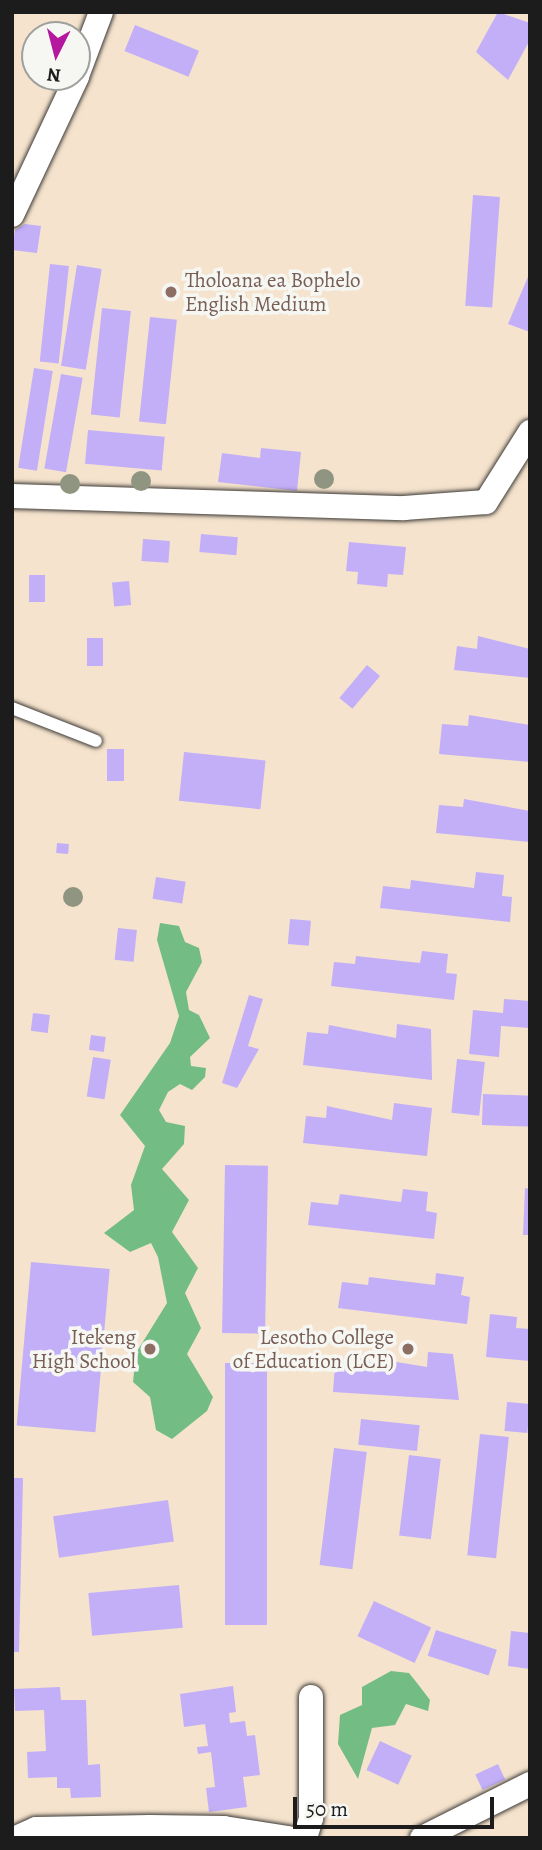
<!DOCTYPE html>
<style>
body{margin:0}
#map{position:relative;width:542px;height:1850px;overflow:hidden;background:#f5e3cd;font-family:Alegreya,serif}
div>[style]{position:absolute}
.forest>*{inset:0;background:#73bd84}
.building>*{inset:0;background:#c2aff8;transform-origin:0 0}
.roads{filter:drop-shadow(0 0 2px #3d3a37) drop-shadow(0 0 2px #3d3a37)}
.lane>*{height:12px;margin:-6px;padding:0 6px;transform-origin:6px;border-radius:6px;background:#fff}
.street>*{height:24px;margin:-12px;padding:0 12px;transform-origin:12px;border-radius:12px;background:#fff}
.trees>*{width:20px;height:20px;margin:-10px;border-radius:50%;background:#909581}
.dots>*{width:19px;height:19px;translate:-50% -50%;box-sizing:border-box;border:4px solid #f6f6f2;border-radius:50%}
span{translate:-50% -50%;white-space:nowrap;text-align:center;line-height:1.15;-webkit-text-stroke:7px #f6f6f2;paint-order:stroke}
.education-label{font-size:21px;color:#785e54}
.left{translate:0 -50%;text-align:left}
.right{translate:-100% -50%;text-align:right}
.frame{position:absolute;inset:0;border:14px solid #1c1c1c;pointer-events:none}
.north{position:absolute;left:21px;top:21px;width:70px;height:70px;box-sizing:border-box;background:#f6f6f2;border:2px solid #9f9f9c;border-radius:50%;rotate:186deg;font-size:19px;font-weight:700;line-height:28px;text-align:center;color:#1c1c1c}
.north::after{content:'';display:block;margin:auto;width:24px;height:32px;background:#b5179e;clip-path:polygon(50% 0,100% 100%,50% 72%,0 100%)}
.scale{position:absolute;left:293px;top:1797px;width:201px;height:32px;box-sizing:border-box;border:4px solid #1c1c1c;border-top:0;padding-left:9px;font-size:21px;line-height:24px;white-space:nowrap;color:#1c1c1c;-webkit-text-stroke:5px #f6f6f2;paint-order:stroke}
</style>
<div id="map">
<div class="forest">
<div style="clip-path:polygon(160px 923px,179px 926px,185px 942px,199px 948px,202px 962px,186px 992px,189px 1010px,199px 1015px,210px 1038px,190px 1057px,191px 1066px,206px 1068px,205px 1077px,192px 1090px,180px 1084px,168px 1092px,159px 1110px,166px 1122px,185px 1126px,184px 1144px,162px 1169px,189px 1200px,172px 1232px,198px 1268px,185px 1293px,201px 1328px,187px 1354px,213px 1397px,207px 1411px,172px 1439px,156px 1430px,150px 1397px,133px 1382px,136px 1353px,167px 1303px,158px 1257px,151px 1243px,130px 1252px,104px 1233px,134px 1210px,131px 1185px,145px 1146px,120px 1115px,170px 1043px,179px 1016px,157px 940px)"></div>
<div style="clip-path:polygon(391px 1671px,409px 1673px,417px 1683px,430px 1700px,428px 1711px,406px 1704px,395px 1725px,372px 1728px,358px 1779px,338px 1744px,340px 1715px,362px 1705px,362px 1687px)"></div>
</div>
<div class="building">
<div style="clip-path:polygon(498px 12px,530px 23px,530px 40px,508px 80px,476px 52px)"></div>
<div style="left:135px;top:25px;width:69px;height:28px;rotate:22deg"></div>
<div style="left:473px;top:195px;width:27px;height:111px;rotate:4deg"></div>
<div style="clip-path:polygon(25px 224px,41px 226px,37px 253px,12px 250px,15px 230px)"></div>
<div style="left:50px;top:264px;width:19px;height:98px;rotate:6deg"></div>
<div style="left:77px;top:265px;width:25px;height:102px;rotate:9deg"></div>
<div style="clip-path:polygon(530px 272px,530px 332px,508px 324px)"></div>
<div style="left:102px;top:308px;width:29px;height:107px;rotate:6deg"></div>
<div style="left:150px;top:317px;width:27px;height:105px;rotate:6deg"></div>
<div style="left:34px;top:368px;width:19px;height:101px;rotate:9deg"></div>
<div style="left:61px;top:374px;width:22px;height:96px;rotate:10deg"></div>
<div style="left:88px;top:430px;width:77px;height:34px;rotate:5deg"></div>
<div style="clip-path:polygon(261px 448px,301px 452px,297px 491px,218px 482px,222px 453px,260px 458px)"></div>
<div style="left:201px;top:534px;width:37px;height:18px;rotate:5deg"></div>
<div style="left:143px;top:539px;width:27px;height:22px;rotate:4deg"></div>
<div style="clip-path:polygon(349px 542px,406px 547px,403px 575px,388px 574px,387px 587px,357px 584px,358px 572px,346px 571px)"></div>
<div style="left:45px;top:575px;width:27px;height:16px;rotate:90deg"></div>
<div style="left:129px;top:581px;width:24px;height:17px;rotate:85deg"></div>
<div style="clip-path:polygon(478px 636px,530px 649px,530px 678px,454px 670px,457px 646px,477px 649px)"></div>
<div style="left:87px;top:638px;width:16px;height:28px"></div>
<div style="left:367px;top:665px;width:17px;height:43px;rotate:40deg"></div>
<div style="clip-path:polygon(469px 715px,530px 725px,530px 762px,439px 754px,442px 724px,468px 726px)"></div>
<div style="left:107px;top:749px;width:17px;height:32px"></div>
<div style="left:184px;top:752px;width:82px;height:49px;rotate:6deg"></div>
<div style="clip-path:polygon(464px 799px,530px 811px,530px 842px,436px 833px,439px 805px,463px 807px)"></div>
<div style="left:57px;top:843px;width:12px;height:10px;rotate:5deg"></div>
<div style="clip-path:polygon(476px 872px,504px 875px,502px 896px,512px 897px,510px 922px,380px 908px,383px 886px,410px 889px,411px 880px,474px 888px)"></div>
<div style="left:156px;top:877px;width:30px;height:22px;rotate:9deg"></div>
<div style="left:290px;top:919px;width:21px;height:25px;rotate:5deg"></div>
<div style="left:118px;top:928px;width:19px;height:32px;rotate:6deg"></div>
<div style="clip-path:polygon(422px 951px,448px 954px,446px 973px,457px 974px,454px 1000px,331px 986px,334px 962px,355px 964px,356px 956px,420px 963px)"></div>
<div style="clip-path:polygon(249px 995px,263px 999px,248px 1046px,259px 1049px,237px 1088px,222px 1083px)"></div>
<div style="clip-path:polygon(504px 999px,530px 1001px,530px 1028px,501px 1026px,499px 1057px,469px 1054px,473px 1010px,503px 1013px)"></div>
<div style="left:33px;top:1013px;width:17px;height:18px;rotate:7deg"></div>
<div style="clip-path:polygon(397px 1024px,431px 1029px,432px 1080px,303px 1065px,307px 1032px,328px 1034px,329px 1025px,396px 1038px)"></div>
<div style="left:91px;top:1035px;width:15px;height:15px;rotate:8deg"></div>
<div style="left:93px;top:1057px;width:18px;height:40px;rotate:9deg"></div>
<div style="left:457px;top:1059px;width:28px;height:54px;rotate:6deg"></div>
<div style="left:483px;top:1094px;width:47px;height:31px;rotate:2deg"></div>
<div style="clip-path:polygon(394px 1103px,432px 1108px,427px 1156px,303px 1143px,306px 1116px,326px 1118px,327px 1106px,392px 1120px)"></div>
<div style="left:225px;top:1165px;width:43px;height:168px;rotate:1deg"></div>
<div style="clip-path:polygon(525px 1188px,530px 1189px,530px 1235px,523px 1235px)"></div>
<div style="clip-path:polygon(403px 1189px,428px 1192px,426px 1211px,437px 1213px,434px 1239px,308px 1225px,311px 1202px,338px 1205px,340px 1194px,401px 1202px)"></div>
<div style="left:31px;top:1262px;width:79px;height:164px;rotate:5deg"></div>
<div style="clip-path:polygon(436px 1273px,464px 1277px,461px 1295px,470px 1297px,467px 1324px,338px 1308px,342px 1282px,368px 1285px,369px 1277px,435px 1285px)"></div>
<div style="clip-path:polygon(490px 1314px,517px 1317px,516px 1328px,530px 1329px,530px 1361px,486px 1357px)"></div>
<div style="clip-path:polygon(428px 1352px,453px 1354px,459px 1400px,333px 1392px,335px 1364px,359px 1366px,360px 1356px,427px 1367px)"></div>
<div style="left:225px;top:1363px;width:42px;height:262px"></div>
<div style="left:507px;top:1402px;width:23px;height:29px;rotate:5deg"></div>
<div style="left:361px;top:1419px;width:59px;height:26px;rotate:6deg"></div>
<div style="left:480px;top:1434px;width:29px;height:122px;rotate:6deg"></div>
<div style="left:334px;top:1448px;width:33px;height:118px;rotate:7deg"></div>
<div style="left:409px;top:1455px;width:32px;height:81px;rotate:7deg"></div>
<div style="clip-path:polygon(12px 1478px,23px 1478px,19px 1652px,12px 1652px)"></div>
<div style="left:168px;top:1500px;width:42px;height:116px;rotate:82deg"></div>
<div style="left:179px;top:1585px;width:43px;height:91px;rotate:85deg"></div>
<div style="left:374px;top:1601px;width:63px;height:39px;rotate:25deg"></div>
<div style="left:436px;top:1630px;width:64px;height:27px;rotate:18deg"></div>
<div style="clip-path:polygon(511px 1631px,530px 1633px,530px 1669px,508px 1666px)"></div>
<div style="clip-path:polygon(233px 1686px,236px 1712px,229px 1713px,230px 1723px,245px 1721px,247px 1736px,255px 1735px,260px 1775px,243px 1777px,247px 1807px,209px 1812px,206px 1788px,215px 1787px,211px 1752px,198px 1754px,197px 1747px,208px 1746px,205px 1724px,184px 1727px,180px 1694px)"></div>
<div style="clip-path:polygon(60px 1687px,61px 1700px,86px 1700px,88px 1765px,100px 1764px,101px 1797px,71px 1798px,70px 1788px,57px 1788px,57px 1777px,28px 1778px,27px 1752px,46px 1751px,44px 1710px,15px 1711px,14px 1689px)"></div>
<div style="left:380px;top:1741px;width:35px;height:32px;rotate:25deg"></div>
<div style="left:498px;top:1764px;width:17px;height:25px;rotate:65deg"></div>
</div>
<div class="roads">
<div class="lane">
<div style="left:12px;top:708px;width:90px;rotate:21.4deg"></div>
</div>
<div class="street">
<div style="left:77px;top:76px;width:68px;rotate:-69.4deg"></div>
<div style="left:12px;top:215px;width:153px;rotate:-64.8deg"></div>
<div style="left:12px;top:496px;width:392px;rotate:1.8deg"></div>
<div style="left:404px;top:508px;width:82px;rotate:-4.2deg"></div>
<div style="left:486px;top:502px;width:83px;rotate:-57.8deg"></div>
<div style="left:16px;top:1838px;width:22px;rotate:-24deg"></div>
<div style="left:36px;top:1829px;width:114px;rotate:-1deg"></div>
<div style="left:150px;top:1827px;width:74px;rotate:0.8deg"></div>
<div style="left:224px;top:1828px;width:65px;rotate:8.9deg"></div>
<div style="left:305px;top:1838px;width:21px;rotate:-73deg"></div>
<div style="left:311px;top:1818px;width:121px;rotate:-90deg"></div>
<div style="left:422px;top:1838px;width:121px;rotate:-26.6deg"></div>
</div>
</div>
<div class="trees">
<div style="left:324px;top:479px"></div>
<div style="left:141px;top:481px"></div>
<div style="left:70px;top:484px"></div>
<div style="left:73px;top:897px"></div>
</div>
<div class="dots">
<div style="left:171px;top:292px;background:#8d6e63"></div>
<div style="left:150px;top:1349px;background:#8d6e63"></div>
<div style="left:408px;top:1349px;background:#8d6e63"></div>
</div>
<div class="education-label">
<span class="left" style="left:185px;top:292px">Tholoana ea Bophelo<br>English Medium</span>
<span class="right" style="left:136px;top:1349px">Itekeng<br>High School</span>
<span class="right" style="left:394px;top:1349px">Lesotho College<br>of Education (LCE)</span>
</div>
<div class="frame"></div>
<div class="north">N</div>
<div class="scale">50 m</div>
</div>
